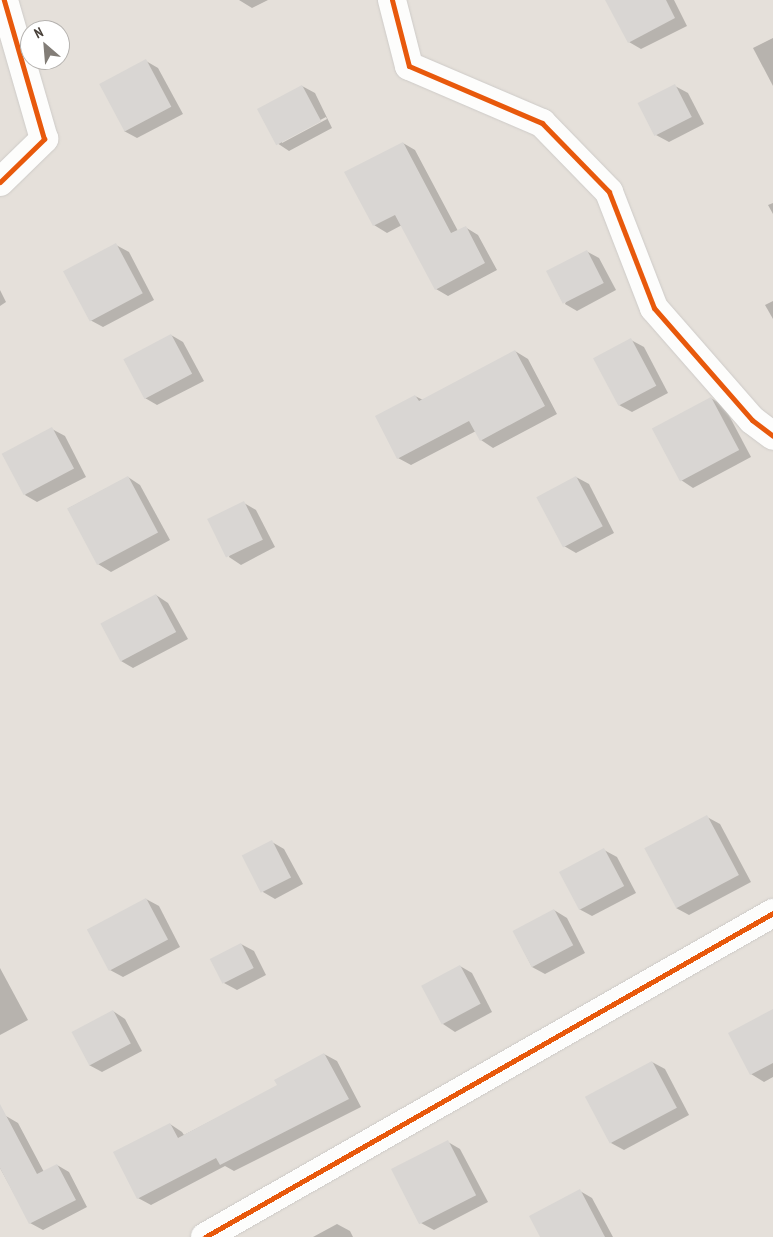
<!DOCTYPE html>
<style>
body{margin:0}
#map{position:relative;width:773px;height:1237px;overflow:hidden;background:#f1efec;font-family:"PT Sans Narrow",sans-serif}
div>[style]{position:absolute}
.residential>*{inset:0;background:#e5e0da}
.shadow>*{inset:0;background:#0003}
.building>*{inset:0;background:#d9d6d3;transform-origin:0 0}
.roads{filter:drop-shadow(0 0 1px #cecbc8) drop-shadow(0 0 1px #cecbc8)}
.minor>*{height:28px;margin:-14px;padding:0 14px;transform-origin:14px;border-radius:14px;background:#fdfdfc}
.cycleway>*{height:5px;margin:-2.5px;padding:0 2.5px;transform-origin:2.5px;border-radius:2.5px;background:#e8590c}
span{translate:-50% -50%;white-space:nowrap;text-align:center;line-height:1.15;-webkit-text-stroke:4px #fff;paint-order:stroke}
.north{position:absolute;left:20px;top:20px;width:50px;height:50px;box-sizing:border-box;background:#fff;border:1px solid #b5b2af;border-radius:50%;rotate:333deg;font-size:14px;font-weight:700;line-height:20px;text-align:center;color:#473f38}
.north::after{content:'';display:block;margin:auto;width:18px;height:22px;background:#827d77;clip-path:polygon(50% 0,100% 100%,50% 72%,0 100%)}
</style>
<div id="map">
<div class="residential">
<div style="clip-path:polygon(evenodd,0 0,773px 0,773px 1237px,0 1237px,0 0,30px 30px,60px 30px,60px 60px,30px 60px,30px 30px)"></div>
</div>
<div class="shadow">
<div style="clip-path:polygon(239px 0,268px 0,252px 8px)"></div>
<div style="clip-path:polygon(625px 0,674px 0,687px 26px,641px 49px,629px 42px)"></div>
<div style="clip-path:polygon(773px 38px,773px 86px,753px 48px)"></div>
<div style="clip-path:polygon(146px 61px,158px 68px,183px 114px,137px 138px,124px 131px)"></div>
<div style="clip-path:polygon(evenodd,302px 86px,315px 93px,332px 128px,289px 151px,277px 143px,302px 86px,326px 117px,327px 119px,282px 143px,282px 140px,326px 117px)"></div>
<div style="clip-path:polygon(675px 86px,688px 93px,704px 124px,669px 142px,656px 135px)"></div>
<div style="clip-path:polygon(403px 143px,415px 150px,458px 231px,465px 227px,478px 235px,497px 270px,448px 296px,436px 289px,402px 225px,387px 233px,374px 225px)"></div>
<div style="clip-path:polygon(773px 203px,773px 214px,768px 205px)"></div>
<div style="clip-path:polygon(116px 245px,129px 252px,154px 300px,103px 327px,90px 320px)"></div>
<div style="clip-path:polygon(586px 251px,599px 258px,616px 290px,577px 311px,565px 304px)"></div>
<div style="clip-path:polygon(0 290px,6px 302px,0 306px)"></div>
<div style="clip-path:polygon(773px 301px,773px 319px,765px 305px)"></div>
<div style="clip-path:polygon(171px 335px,183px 342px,204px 381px,157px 405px,145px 398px)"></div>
<div style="clip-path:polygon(631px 340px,644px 347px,668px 393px,632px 412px,619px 405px)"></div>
<div style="clip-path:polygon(515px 351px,528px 359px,557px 414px,493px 448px,481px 440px,476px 431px,411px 465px,398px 458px,415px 396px,423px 400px)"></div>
<div style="clip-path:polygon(711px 398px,724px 406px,751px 457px,693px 488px,681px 480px)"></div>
<div style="clip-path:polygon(52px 429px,65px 436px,86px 477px,37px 502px,25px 495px)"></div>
<div style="clip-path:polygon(128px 477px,140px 485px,170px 540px,111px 572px,98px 564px,69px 508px)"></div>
<div style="clip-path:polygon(576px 477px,589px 484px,614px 533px,576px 553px,564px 546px)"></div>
<div style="clip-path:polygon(244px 503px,256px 510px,275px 547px,241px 565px,229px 557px)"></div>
<div style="clip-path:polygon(156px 595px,168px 603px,188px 639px,133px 668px,121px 661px)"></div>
<div style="clip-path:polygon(707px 817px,720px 824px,751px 882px,689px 915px,676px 908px)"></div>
<div style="clip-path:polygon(272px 842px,284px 849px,303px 884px,275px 899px,263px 892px)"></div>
<div style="clip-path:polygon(604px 850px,617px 857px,636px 893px,592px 916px,579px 909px)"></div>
<div style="clip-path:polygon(146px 899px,159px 906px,180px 947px,123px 977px,110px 970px)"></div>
<div style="clip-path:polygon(554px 910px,567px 918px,585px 953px,545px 974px,532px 967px,514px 932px)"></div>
<div style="clip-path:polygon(241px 944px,254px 951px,266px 975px,237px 990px,224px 983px)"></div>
<div style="clip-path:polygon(460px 966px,472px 973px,492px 1012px,455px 1032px,443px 1024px)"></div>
<div style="clip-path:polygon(0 968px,28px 1020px,0 1035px)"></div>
<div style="clip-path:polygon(113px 1011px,125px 1019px,142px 1051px,102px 1072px,89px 1065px)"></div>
<div style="clip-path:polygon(773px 1011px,773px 1077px,764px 1082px,751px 1074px,730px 1033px)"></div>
<div style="clip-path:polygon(324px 1054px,337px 1061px,361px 1107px,234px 1171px,225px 1166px,151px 1205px,138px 1198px,170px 1124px,182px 1132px,184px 1135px,279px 1086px)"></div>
<div style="clip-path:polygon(652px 1062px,665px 1069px,689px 1115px,624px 1150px,611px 1143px)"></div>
<div style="clip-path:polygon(6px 1116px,18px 1123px,44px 1172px,57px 1165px,69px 1172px,87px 1207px,43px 1230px,30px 1223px,0 1168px,0 1119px)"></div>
<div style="clip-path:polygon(448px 1142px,460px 1149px,488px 1202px,434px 1230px,421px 1223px)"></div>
<div style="clip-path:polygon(580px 1191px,592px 1198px,613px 1237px,542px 1237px)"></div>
<div style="clip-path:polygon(337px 1224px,350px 1231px,353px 1237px,313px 1237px)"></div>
</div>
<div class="building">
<div style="clip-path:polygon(605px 0,666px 0,675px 18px,628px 43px)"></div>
<div style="left:146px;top:59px;width:54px;height:53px;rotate:62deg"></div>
<div style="left:675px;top:84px;width:37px;height:42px;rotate:63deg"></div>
<div style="left:302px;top:85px;width:41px;height:51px;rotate:62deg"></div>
<div style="clip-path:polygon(403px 142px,451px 233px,466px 226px,485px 263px,435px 290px,395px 215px,373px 226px,344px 172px)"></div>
<div style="left:116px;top:243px;width:57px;height:60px;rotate:62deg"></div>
<div style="left:587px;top:250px;width:37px;height:46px;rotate:63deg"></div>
<div style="left:171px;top:334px;width:45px;height:54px;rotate:62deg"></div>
<div style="left:631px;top:338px;width:54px;height:43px;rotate:62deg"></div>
<div style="clip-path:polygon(515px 350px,545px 406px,480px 441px,469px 421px,397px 459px,375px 416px,415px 395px,419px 401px)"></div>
<div style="left:711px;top:397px;width:60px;height:67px;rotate:62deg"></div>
<div style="left:52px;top:427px;width:47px;height:57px;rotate:62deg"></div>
<div style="left:128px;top:476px;width:64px;height:69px;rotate:62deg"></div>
<div style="left:576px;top:476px;width:57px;height:45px;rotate:62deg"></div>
<div style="left:244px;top:501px;width:43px;height:41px;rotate:64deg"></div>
<div style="left:156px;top:594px;width:43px;height:63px;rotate:62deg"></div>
<div style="left:707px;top:815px;width:68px;height:71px;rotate:62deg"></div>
<div style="left:272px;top:840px;width:42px;height:34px;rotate:63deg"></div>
<div style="left:604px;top:848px;width:43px;height:51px;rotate:62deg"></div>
<div style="left:146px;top:898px;width:47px;height:67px;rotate:62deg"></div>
<div style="left:554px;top:909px;width:41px;height:47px;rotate:62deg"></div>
<div style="left:241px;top:943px;width:28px;height:35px;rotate:63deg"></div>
<div style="left:460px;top:965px;width:44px;height:44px;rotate:62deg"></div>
<div style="clip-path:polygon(773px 1009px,773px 1063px,750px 1075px,728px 1033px)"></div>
<div style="left:113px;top:1010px;width:38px;height:47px;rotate:62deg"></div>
<div style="clip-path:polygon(324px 1053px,349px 1099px,220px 1165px,216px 1158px,137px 1199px,113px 1152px,170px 1123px,178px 1138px,277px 1085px,274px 1080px)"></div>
<div style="left:652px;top:1061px;width:53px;height:76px;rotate:62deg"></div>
<div style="clip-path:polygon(0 1104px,37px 1174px,57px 1164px,76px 1200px,29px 1224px,0 1168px)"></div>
<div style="left:448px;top:1140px;width:62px;height:64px;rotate:63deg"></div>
<div style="clip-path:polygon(580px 1189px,605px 1237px,540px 1237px,529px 1216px)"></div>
</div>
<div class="roads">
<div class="minor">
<div style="left:392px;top:0;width:68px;rotate:75.6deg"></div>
<div style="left:409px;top:66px;width:145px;rotate:23.2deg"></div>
<div style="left:542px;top:123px;width:96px;rotate:45.8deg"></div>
<div style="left:609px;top:192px;width:124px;rotate:68.8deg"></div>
<div style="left:654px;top:308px;width:149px;rotate:48.8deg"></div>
<div style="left:752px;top:420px;width:26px;rotate:37deg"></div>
<div style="left:0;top:182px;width:62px;rotate:-44.3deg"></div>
<div style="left:44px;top:139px;width:145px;rotate:-106.1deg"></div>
<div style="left:205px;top:1237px;width:654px;rotate:-29.7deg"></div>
</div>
</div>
<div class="cycleway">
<div style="left:392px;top:0;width:68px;rotate:75.6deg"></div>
<div style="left:409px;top:66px;width:145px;rotate:23.2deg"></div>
<div style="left:542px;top:123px;width:96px;rotate:45.8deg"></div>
<div style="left:609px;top:192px;width:124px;rotate:68.8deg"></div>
<div style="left:654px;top:308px;width:149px;rotate:48.8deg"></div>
<div style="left:752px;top:420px;width:26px;rotate:37deg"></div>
<div style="left:0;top:182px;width:62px;rotate:-44.3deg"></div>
<div style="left:44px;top:139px;width:145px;rotate:-106.1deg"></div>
<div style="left:205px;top:1237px;width:654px;rotate:-29.7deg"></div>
</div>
<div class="north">N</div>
</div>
